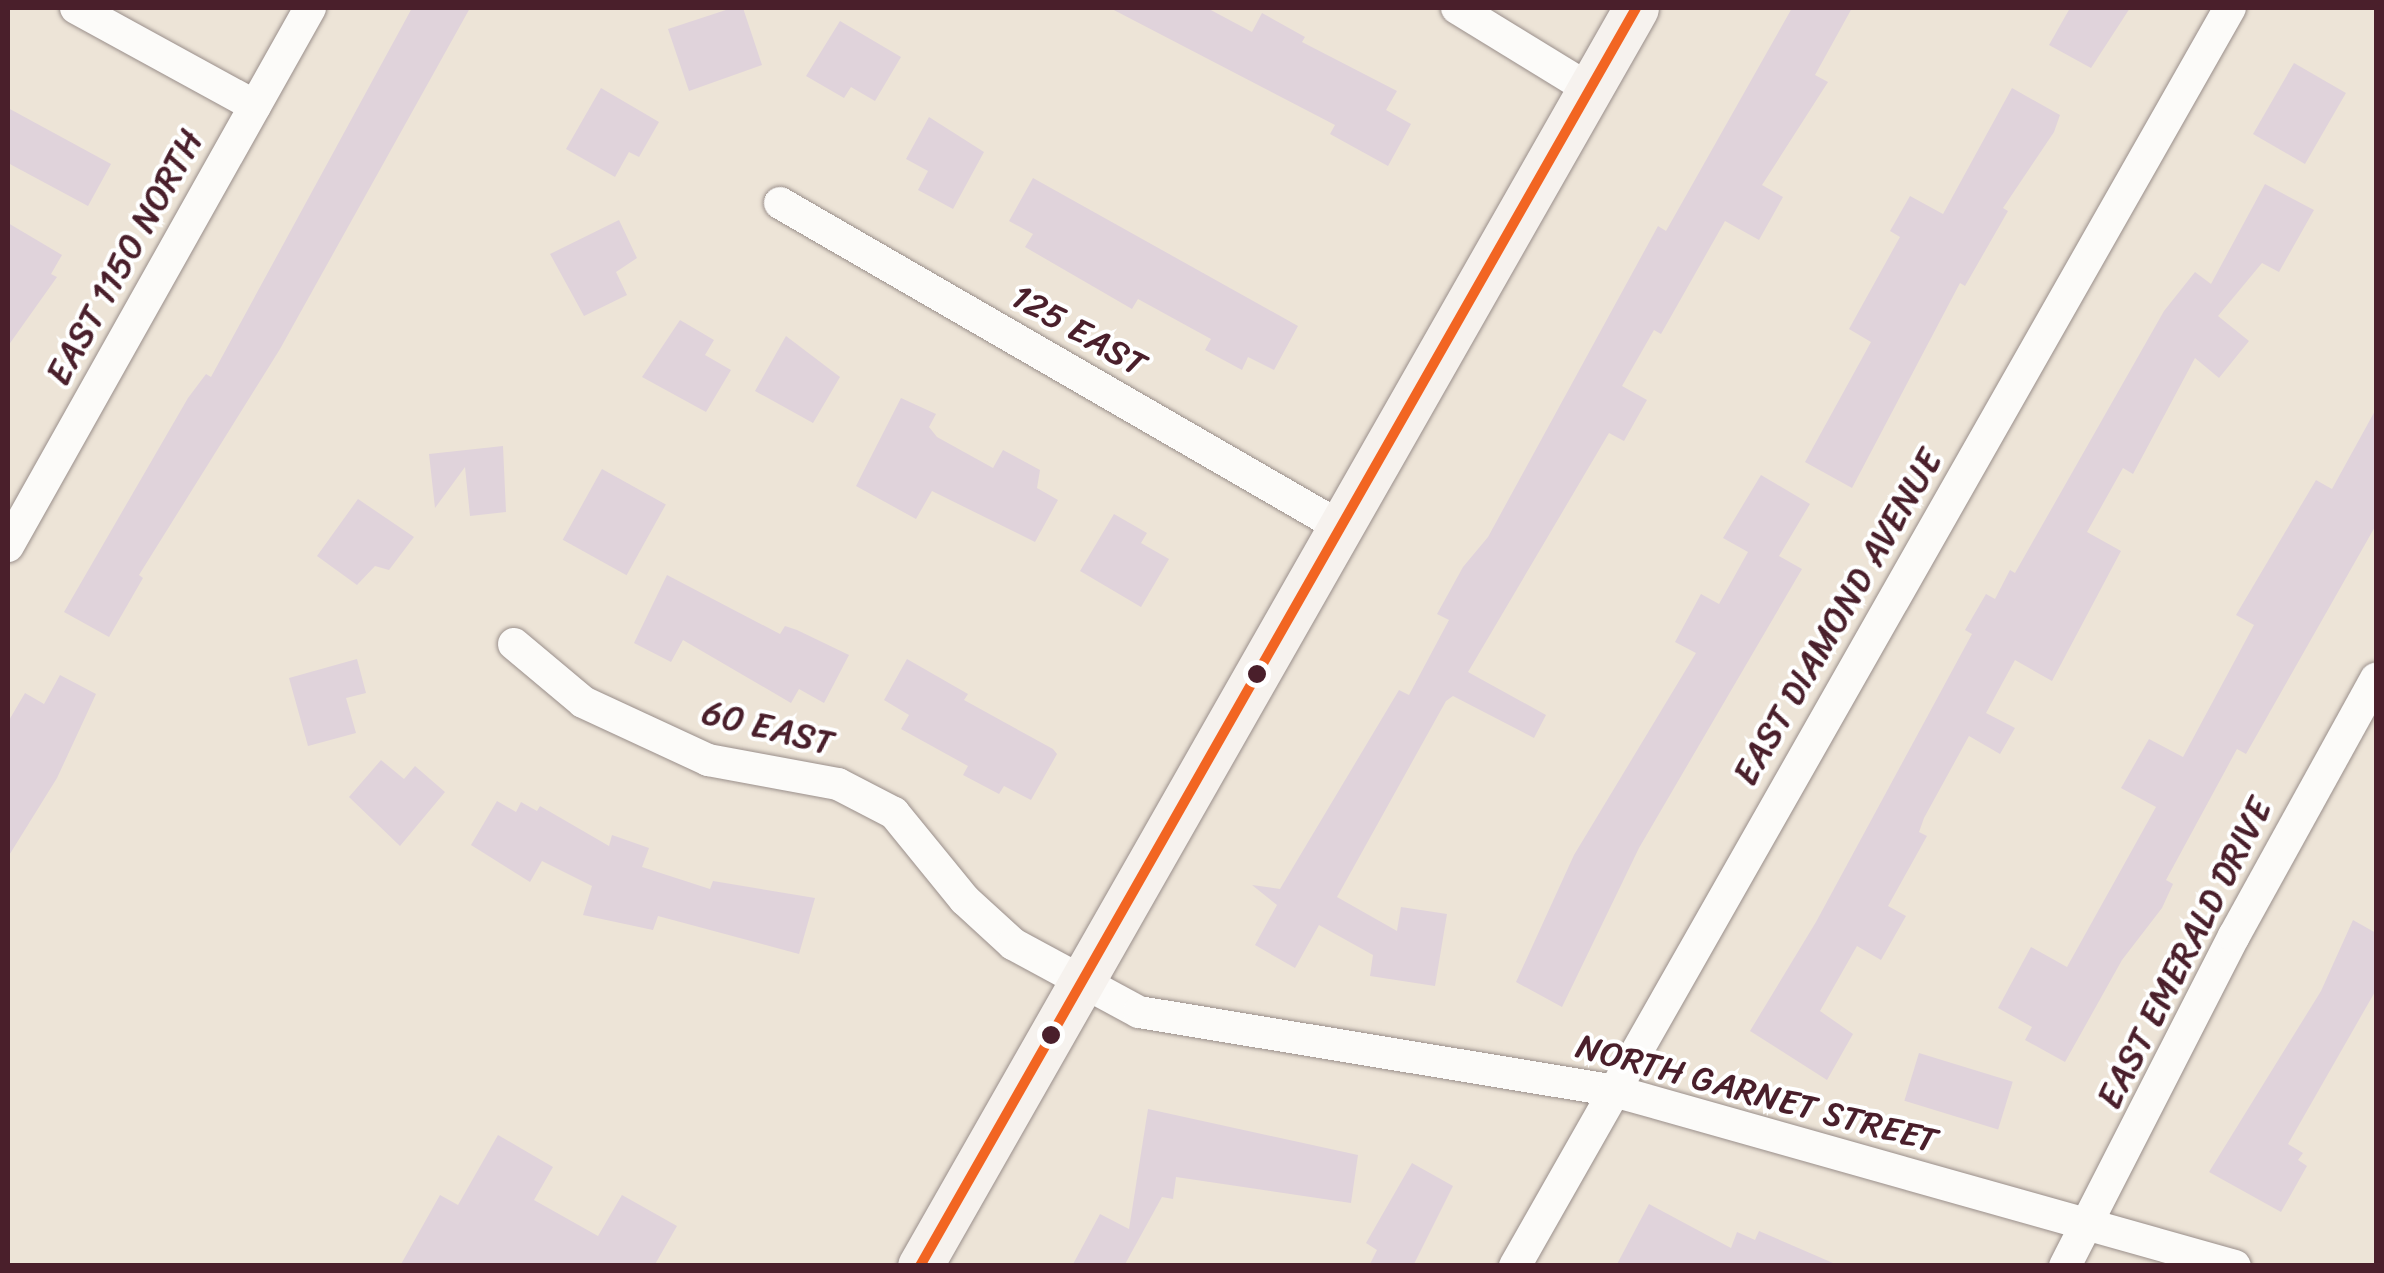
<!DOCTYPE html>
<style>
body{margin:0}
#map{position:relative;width:2384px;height:1273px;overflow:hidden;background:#ede4d7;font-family:Sriracha,sans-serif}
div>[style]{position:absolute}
.building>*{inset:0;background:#e0d3db;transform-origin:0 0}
.roads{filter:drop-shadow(0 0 2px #9a8f8b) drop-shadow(0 0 2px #9a8f8b)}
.street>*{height:32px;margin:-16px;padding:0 16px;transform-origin:16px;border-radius:16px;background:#fcfbf9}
.secondary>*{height:45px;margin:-22.5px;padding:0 22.5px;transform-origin:22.5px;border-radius:22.5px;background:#f6f2ee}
.bus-1>*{height:10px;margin:-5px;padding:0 5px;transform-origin:5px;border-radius:5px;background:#f26522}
.dots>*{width:28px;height:28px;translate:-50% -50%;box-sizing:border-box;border:5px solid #fff;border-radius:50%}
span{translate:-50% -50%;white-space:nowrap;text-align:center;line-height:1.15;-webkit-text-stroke:8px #fff;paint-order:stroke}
.street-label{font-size:35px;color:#4a1f2b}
.frame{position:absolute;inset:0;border:10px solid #4a1f2b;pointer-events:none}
</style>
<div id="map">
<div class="building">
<div style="clip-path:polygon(412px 8px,470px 8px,280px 349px,139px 575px,143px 578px,109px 637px,64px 612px,188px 398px,206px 374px,211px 377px)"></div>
<div style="clip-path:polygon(732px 8px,743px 8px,762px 65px,689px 91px,668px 29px)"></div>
<div style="clip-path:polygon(1110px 8px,1207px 8px,1252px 32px,1262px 13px,1305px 37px,1302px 42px,1397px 91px,1386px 110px,1411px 124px,1388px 166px,1330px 134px,1335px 125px)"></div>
<div style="clip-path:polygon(1792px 8px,1852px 8px,1815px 75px,1828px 82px,1762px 185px,1783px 197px,1759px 240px,1725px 221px,1661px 334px,1654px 330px,1622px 386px,1647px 400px,1624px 441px,1609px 433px,1468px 672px,1546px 715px,1534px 738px,1453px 696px,1446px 701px,1337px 897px,1397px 931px,1401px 907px,1447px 914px,1435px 986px,1370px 976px,1373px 955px,1319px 925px,1295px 968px,1255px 945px,1277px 905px,1252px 885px,1280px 889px,1399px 690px,1409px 695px,1449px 620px,1437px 614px,1463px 567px,1488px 537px,1658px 226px,1666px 231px)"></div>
<div style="clip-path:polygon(2070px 8px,2130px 8px,2091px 68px,2049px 45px)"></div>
<div style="clip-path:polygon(840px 21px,901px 57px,875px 101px,851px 87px,844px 98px,806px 76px)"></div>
<div style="left:2294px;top:63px;width:60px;height:82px;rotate:30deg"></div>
<div style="clip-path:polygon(601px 88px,659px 122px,639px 157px,629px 152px,615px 177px,566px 149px)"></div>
<div style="clip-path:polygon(2012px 88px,2060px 115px,2054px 132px,2003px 208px,2008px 211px,1965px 286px,1960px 283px,1852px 488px,1805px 462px,1871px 342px,1849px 329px,1900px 237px,1890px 231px,1910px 196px,1943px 214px)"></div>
<div style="clip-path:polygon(8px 108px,111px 164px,88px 206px,8px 163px)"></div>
<div style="clip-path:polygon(929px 117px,984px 152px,953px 209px,918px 190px,928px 171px,906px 159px)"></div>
<div style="clip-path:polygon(1033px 178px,1298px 326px,1274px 370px,1248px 357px,1242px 370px,1205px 350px,1211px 339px,1138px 299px,1132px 309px,1025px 247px,1033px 234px,1009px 221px)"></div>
<div style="clip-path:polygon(2265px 184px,2314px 210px,2279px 272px,2262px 263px,2218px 316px,2249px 341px,2219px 378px,2195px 358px,2133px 474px,2123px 468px,2087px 532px,2121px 551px,2052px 681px,2015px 660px,1986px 713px,2015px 728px,2000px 754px,1969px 736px,1924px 818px,1919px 832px,1927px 836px,1888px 906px,1906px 916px,1881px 960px,1857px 946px,1820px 1011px,1853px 1034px,1827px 1080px,1750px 1031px,1816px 922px,1972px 634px,1965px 630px,1986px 594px,1995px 599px,2010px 570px,2015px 573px,2164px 311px,2195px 272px,2211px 284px)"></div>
<div style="clip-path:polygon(619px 220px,637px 258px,616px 272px,627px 295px,584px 316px,550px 254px)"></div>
<div style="clip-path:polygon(8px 223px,62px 255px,51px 274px,57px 277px,8px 346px)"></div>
<div style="clip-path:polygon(680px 320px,714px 340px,705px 355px,731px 370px,706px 412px,642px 377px)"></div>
<div style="clip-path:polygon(786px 336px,840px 377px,813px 423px,755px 391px)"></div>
<div style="clip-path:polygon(901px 398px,936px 414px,929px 427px,937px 437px,993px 468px,1003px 450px,1040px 470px,1037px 488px,1058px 500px,1035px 542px,932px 491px,916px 519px,856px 486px)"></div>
<div style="clip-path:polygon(2376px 409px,2376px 525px,2246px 754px,2237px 749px,2166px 880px,2173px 884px,2162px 908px,2122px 960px,2065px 1062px,2025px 1040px,2032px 1027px,1998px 1008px,2031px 947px,2067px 967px,2156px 807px,2121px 788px,2149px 739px,2183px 757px,2254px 625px,2236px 615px,2316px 480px,2332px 489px)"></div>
<div style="clip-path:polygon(503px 446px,506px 512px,470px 516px,465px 467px,435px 508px,429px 454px)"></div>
<div style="left:602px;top:469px;width:73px;height:81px;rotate:29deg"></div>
<div style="clip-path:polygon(1761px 475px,1810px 504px,1779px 556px,1802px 569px,1639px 848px,1562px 1007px,1516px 982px,1574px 855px,1696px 653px,1675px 642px,1701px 594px,1719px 604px,1748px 552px,1723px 538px)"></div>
<div style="clip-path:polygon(358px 499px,414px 537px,389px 570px,375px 566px,357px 585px,317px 556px)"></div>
<div style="clip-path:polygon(1114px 514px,1147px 533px,1141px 543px,1169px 559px,1141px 607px,1080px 571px)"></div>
<div style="clip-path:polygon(667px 575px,780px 634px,785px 626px,797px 630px,849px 655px,824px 703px,799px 689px,791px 703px,683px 640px,671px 662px,634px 643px)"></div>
<div style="clip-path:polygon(357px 659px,366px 693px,346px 698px,356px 733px,308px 746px,289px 678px)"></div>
<div style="clip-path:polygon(907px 659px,968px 694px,964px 700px,1053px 749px,1057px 754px,1031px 800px,1004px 786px,999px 794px,963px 775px,968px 766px,901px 729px,909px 715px,884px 700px)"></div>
<div style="clip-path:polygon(60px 675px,96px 694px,57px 778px,8px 857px,8px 722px,25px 693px,44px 704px)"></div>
<div style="clip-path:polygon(381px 760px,404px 779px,415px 766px,445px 792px,400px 846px,349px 797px)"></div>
<div style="clip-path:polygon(497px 801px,516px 812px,521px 802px,537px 811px,540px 806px,609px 846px,612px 835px,649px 848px,642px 867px,710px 889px,713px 881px,815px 898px,799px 954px,658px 916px,653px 930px,583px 915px,592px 886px,542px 861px,530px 882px,471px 845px)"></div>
<div style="clip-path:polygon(2353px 920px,2376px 933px,2376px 990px,2288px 1144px,2303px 1153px,2298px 1160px,2307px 1166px,2281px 1212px,2209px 1172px,2321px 991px)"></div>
<div style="left:1919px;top:1053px;width:98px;height:50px;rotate:17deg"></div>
<div style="clip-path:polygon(1148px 1109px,1358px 1155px,1351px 1203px,1176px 1177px,1173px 1199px,1162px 1197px,1124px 1266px,1072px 1266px,1100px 1214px,1129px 1229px)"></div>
<div style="clip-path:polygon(498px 1135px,553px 1167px,534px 1200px,598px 1236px,622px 1195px,677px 1226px,654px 1266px,400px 1266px,440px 1195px,458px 1205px)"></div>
<div style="clip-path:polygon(1412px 1163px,1453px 1186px,1413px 1266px,1369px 1266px,1377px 1250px,1366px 1243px)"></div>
<div style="clip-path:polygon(1649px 1204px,1731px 1248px,1737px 1232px,1755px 1240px,1759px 1231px,1840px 1266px,1616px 1266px)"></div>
</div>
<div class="roads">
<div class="street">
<div style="left:76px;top:8px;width:204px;rotate:28.7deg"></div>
<div style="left:1457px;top:8px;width:155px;rotate:31.5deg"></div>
<div style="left:780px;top:203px;width:646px;rotate:30.02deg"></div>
<div style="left:8px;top:546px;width:617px;rotate:-60.69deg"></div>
<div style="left:514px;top:644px;width:90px;rotate:40deg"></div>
<div style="left:583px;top:702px;width:138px;rotate:24.9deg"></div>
<div style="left:708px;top:760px;width:132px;rotate:10.5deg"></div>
<div style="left:838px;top:784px;width:63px;rotate:27.4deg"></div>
<div style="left:894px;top:813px;width:112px;rotate:50.8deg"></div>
<div style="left:965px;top:900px;width:65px;rotate:42.5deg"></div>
<div style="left:1013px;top:944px;width:143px;rotate:28.4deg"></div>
<div style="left:1139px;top:1012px;width:482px;rotate:9.4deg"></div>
<div style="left:1614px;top:1091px;width:645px;rotate:15.74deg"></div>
<div style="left:1515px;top:1266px;width:1447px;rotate:-60.39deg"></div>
<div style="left:2065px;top:1266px;width:371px;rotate:-62.9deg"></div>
<div style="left:2234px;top:936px;width:294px;rotate:-61.1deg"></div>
</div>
<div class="secondary">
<div style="left:920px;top:1266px;width:1447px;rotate:-60.35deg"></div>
</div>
</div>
<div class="bus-1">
<div style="left:920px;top:1266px;width:1447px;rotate:-60.35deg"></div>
</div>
<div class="dots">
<div style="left:1257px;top:674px;background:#4a1f2b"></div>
<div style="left:1051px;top:1035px;background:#4a1f2b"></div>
</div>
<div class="street-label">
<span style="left:124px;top:257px;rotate:-61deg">EAST 1150 NORTH</span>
<span style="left:1079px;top:330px;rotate:30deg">125 EAST</span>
<span style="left:1837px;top:617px;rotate:-60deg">EAST DIAMOND AVENUE</span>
<span style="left:768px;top:727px;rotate:14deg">60 EAST</span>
<span style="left:2184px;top:953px;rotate:-63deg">EAST EMERALD DRIVE</span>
<span style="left:1757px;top:1093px;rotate:15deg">NORTH GARNET STREET</span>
</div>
<div class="frame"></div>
</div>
